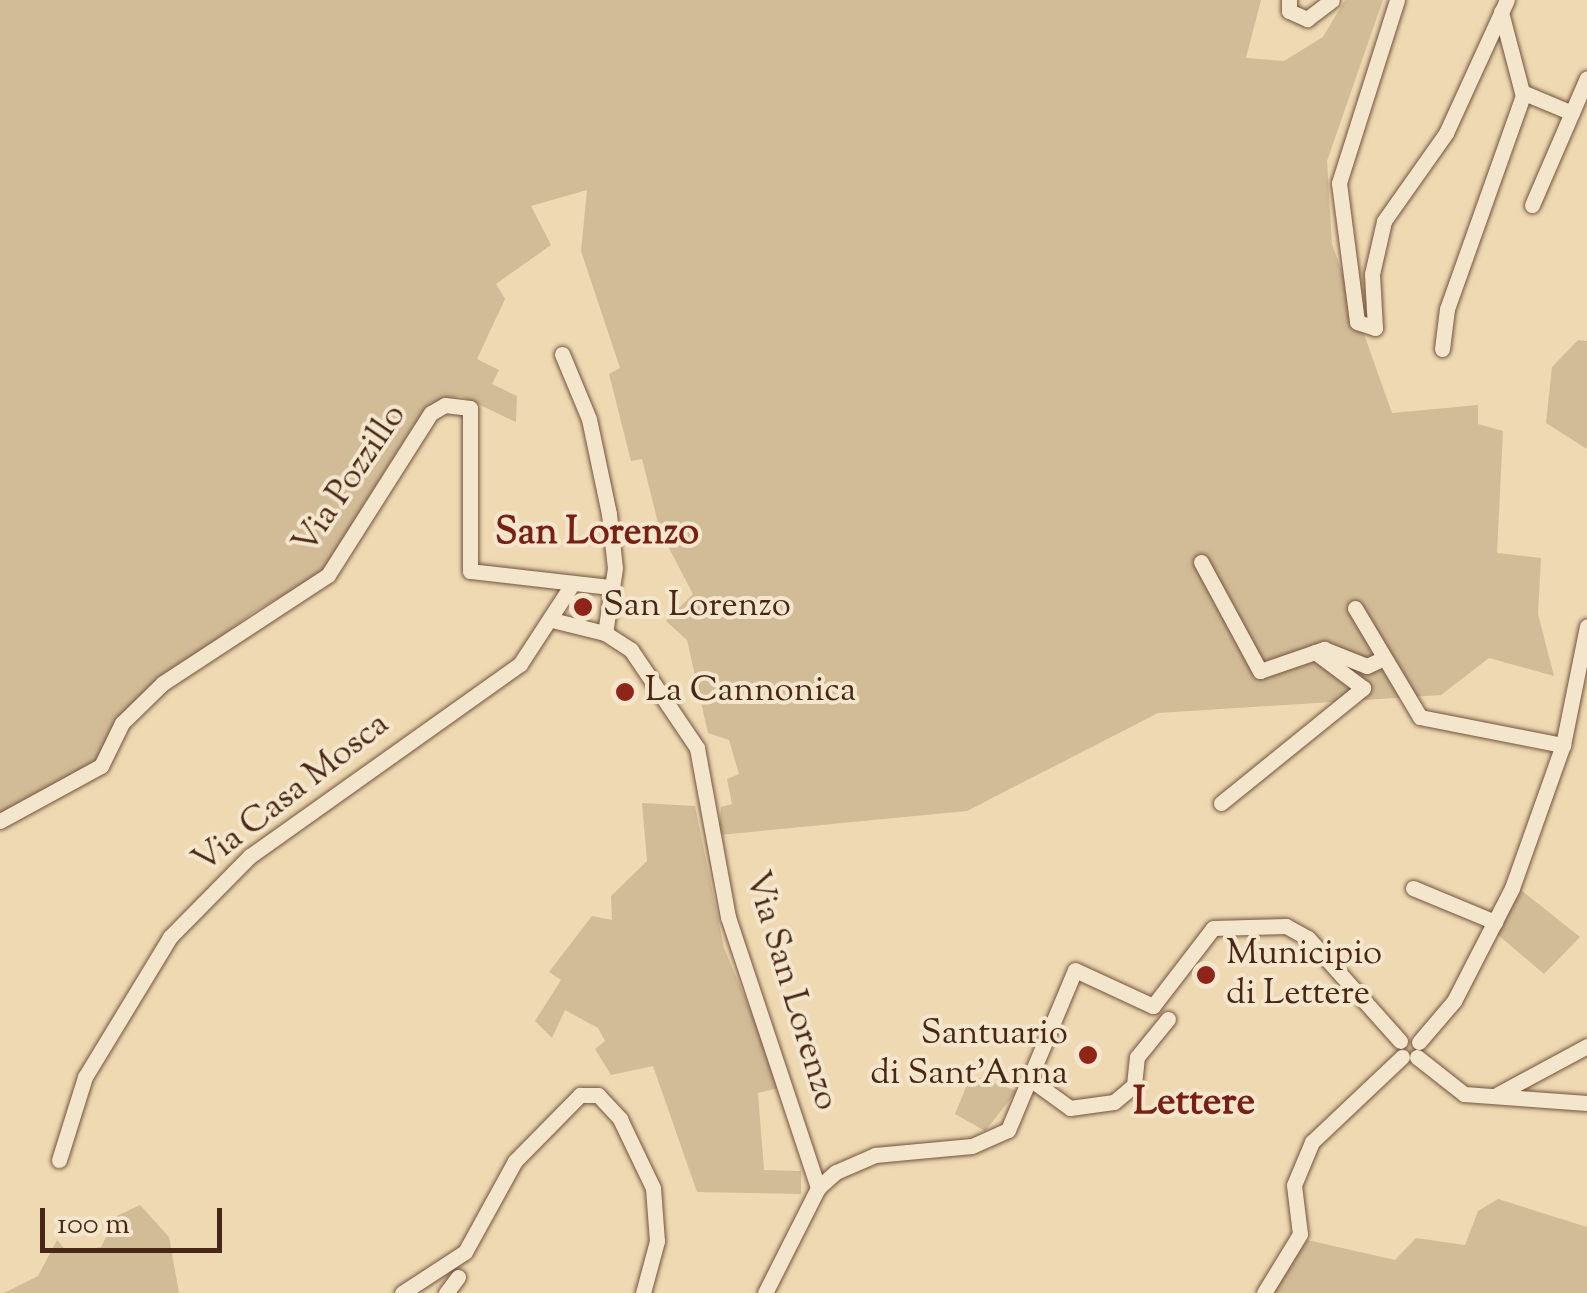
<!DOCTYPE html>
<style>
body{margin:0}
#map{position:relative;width:1587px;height:1293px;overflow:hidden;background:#eed9b2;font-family:"Sorts Mill Goudy",serif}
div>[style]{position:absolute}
.green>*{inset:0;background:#d2bb97}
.roads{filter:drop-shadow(0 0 2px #72543d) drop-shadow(0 0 2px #72543d)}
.minor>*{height:15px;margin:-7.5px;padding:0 7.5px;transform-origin:7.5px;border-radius:7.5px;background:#f4e6cd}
.dots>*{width:28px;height:28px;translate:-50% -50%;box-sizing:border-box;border:5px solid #f4e6cd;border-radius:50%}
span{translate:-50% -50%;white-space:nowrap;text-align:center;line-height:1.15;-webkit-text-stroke:8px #f4e6cd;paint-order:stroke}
.street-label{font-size:35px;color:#492716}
.poi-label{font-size:35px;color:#492716}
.left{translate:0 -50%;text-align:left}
.right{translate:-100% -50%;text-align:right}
.neighbourhood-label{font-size:38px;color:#7a1f14;font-weight:700}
.quarter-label{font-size:40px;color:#7a1f14;font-weight:700}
.scale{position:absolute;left:40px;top:1208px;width:182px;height:45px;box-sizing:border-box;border:5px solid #492716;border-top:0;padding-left:12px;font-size:30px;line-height:35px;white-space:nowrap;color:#492716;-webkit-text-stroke:8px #f4e6cd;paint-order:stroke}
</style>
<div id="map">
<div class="green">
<div style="clip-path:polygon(0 0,1261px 0,1246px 58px,1284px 61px,1323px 37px,1345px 0,1383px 0,1327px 161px,1332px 244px,1392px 413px,1478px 405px,1478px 424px,1503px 431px,1497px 553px,1541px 558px,1538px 614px,1554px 676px,1489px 658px,1441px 695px,1158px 713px,967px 811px,719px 835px,721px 807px,732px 804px,727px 779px,739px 774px,729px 740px,708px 733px,687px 640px,666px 621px,693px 594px,660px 531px,642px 459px,631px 461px,609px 374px,620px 368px,581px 251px,587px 190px,531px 206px,551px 245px,496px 284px,505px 299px,477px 359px,499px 370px,492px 384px,517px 396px,516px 422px,461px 396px,443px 399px,413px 426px,320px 575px,255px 611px,140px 698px,95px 762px,0 813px)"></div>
<div style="clip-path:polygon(1578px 340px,1587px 341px,1587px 449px,1546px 423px,1552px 367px)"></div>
<div style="clip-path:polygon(642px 803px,695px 806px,724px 948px,783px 1087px,758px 1093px,764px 1170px,801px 1171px,801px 1194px,697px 1192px,653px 1066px,611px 1075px,595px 1049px,605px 1041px,598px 1028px,565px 1010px,552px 1038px,535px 1021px,561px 980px,549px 972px,592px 916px,612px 920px,611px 896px,647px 861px)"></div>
<div style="clip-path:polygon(1521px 890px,1580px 937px,1544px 974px,1497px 934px)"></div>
<div style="clip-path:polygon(971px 1075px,1017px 1091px,985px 1131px,955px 1114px)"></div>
<div style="clip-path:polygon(1498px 1199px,1587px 1227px,1587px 1293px,1273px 1293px,1307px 1240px,1395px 1260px,1416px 1238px,1465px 1245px,1478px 1211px)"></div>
<div style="clip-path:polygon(140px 1205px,169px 1237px,179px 1293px,4px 1293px,38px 1276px,57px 1240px,68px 1253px,101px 1247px,117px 1216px)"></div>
</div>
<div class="roads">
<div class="minor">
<div style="left:1289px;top:0;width:11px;rotate:90deg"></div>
<div style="left:1289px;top:11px;width:20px;rotate:24deg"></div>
<div style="left:1307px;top:19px;width:31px;rotate:-37deg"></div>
<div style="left:1397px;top:0;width:192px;rotate:107.6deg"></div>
<div style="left:1339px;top:183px;width:140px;rotate:82.6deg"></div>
<div style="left:1357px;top:322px;width:19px;rotate:18deg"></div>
<div style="left:1375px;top:328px;width:54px;rotate:-93.2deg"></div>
<div style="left:1372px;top:274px;width:54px;rotate:-77.2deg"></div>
<div style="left:1384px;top:221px;width:108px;rotate:-54.8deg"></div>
<div style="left:1446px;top:133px;width:146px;rotate:-65.4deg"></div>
<div style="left:1522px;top:92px;width:54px;rotate:22.8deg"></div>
<div style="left:1532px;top:205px;width:138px;rotate:-66.6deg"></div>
<div style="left:1442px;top:349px;width:40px;rotate:-82.9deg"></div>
<div style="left:1447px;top:309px;width:226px;rotate:-70.4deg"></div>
<div style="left:1523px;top:96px;width:87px;rotate:-104.7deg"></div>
<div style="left:562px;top:354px;width:70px;rotate:67.4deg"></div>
<div style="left:589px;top:419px;width:97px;rotate:78.1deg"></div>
<div style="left:609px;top:514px;width:54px;rotate:83.7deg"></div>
<div style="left:615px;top:568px;width:66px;rotate:98.7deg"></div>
<div style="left:1201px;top:562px;width:124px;rotate:61.6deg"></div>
<div style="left:1260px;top:671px;width:68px;rotate:-19deg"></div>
<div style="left:1324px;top:649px;width:46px;rotate:21.6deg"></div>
<div style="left:1367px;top:666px;width:17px;rotate:-25deg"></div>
<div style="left:1355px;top:608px;width:127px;rotate:59.2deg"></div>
<div style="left:1420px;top:717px;width:146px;rotate:11.1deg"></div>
<div style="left:556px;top:621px;width:50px;rotate:13.8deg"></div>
<div style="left:605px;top:633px;width:31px;rotate:33deg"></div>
<div style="left:631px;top:650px;width:118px;rotate:56deg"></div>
<div style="left:697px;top:748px;width:172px;rotate:79.6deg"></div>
<div style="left:728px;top:917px;width:286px;rotate:71.6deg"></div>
<div style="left:1221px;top:803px;width:183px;rotate:-39deg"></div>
<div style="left:1363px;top:688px;width:60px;rotate:-143.1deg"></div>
<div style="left:0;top:821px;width:115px;rotate:-28.6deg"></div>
<div style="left:101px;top:766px;width:48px;rotate:-64deg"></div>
<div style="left:122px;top:723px;width:57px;rotate:-44.3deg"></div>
<div style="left:163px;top:683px;width:197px;rotate:-33.2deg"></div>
<div style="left:328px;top:575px;width:192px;rotate:-57.6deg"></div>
<div style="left:431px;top:413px;width:16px;rotate:-30deg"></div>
<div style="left:445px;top:405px;width:25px;rotate:7deg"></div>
<div style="left:470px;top:408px;width:163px;rotate:90deg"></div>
<div style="left:470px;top:571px;width:142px;rotate:6.5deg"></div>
<div style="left:1413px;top:888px;width:89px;rotate:22.5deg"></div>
<div style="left:1419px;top:1042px;width:54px;rotate:-49.5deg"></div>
<div style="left:1454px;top:1001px;width:127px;rotate:-62.8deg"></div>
<div style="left:1512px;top:888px;width:152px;rotate:-70.4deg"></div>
<div style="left:1563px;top:745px;width:121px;rotate:-78.6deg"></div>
<div style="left:1417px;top:1057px;width:60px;rotate:38.2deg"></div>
<div style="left:1464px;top:1094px;width:123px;rotate:4.2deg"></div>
<div style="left:1034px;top:1082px;width:44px;rotate:35.8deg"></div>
<div style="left:1070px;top:1108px;width:44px;rotate:-7.8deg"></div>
<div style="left:1114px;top:1102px;width:26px;rotate:-40deg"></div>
<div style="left:1134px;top:1085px;width:28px;rotate:-84deg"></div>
<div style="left:1137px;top:1057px;width:49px;rotate:-50.8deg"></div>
<div style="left:1498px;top:1094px;width:101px;rotate:-28.3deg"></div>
<div style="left:59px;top:1160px;width:87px;rotate:-72.6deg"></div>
<div style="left:85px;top:1077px;width:164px;rotate:-58.7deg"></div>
<div style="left:170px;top:937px;width:114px;rotate:-45.4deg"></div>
<div style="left:250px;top:856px;width:331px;rotate:-35.4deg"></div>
<div style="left:520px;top:664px;width:90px;rotate:-56.8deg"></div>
<div style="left:402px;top:1293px;width:75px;rotate:-33.1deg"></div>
<div style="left:465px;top:1252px;width:104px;rotate:-61.2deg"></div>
<div style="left:515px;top:1161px;width:93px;rotate:-45.4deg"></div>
<div style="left:580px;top:1095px;width:18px"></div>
<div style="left:598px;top:1095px;width:33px;rotate:47deg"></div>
<div style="left:620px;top:1119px;width:76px;rotate:64.4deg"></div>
<div style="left:653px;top:1188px;width:53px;rotate:85.7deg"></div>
<div style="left:657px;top:1241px;width:54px;rotate:105.1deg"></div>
<div style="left:446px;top:1293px;width:20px;rotate:-53deg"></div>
<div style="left:765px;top:1293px;width:118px;rotate:-63.2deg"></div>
<div style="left:818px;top:1188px;width:24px;rotate:-42deg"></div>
<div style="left:836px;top:1172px;width:43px;rotate:-23.6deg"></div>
<div style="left:875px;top:1155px;width:97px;rotate:-5.3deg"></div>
<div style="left:972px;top:1146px;width:39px;rotate:-24deg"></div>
<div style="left:1008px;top:1130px;width:173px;rotate:-67.3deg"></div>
<div style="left:1075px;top:970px;width:86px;rotate:24.8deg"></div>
<div style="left:1153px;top:1006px;width:98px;rotate:-52.4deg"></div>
<div style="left:1213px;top:928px;width:73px;rotate:-1.6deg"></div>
<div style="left:1286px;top:926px;width:25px;rotate:29deg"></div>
<div style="left:1308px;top:938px;width:138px;rotate:48.2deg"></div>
<div style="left:1264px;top:1293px;width:69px;rotate:-58.6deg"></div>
<div style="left:1300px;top:1234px;width:49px;rotate:-97deg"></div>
<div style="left:1294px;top:1185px;width:47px;rotate:-67.3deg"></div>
<div style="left:1312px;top:1142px;width:124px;rotate:-43.4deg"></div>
</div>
</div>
<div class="dots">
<div style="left:583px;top:607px;background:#8f2418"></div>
<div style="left:625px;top:692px;background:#8f2418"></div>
<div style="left:1206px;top:975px;background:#8f2418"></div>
<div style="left:1088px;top:1055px;background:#8f2418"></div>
</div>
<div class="street-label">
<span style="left:351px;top:480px;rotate:-56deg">Via Pozzillo</span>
<span style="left:292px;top:794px;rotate:-38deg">Via Casa Mosca</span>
<span style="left:790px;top:991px;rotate:73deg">Via San Lorenzo</span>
</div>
<div class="poi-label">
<span class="left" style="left:603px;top:607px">San Lorenzo</span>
<span class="left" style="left:645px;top:692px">La Cannonica</span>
<span class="left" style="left:1226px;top:975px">Municipio<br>di Lettere</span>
<span class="right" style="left:1068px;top:1055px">Santuario<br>di Sant'Anna</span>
</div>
<div class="neighbourhood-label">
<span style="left:597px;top:535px">San Lorenzo</span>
</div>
<div class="quarter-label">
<span style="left:1194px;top:1104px">Lettere</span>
</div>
<div class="scale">100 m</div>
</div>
